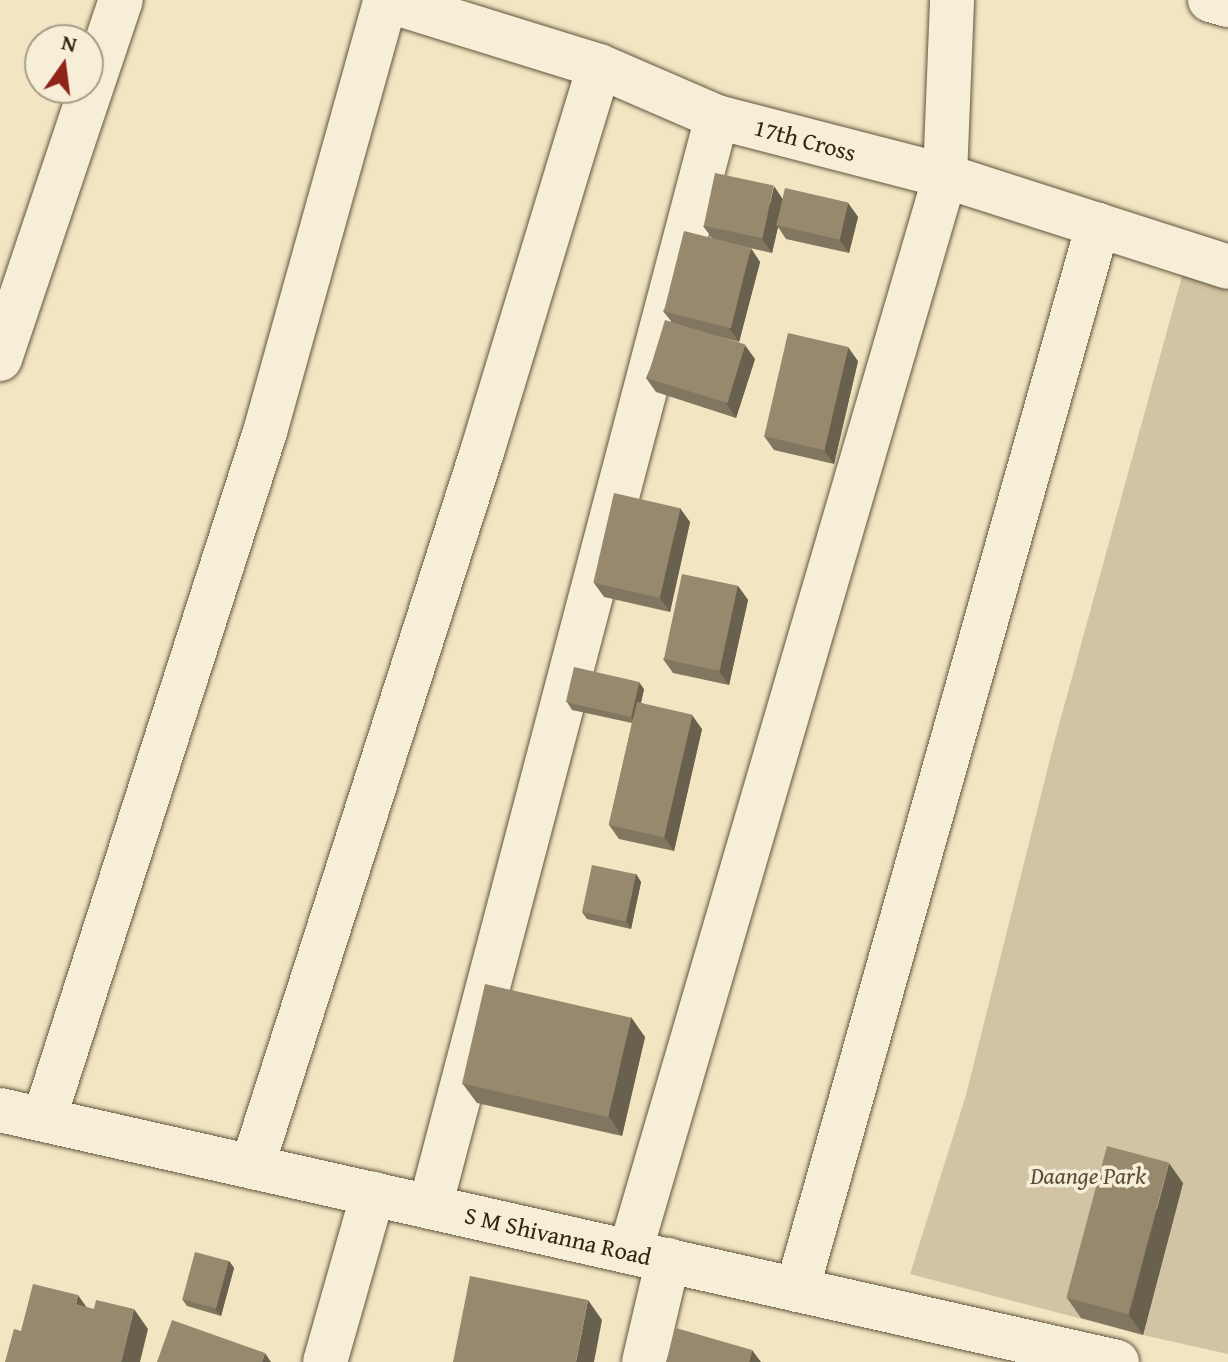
<!DOCTYPE html>
<style>
body{margin:0}
#map{position:relative;width:1228px;height:1362px;overflow:hidden;background:#f1e5c2;font-family:"Gentium Book Plus",serif}
div>[style]{position:absolute}
.green>*{inset:0;background:#d1c4a4}
.roads{filter:drop-shadow(0 0 2px #63553e) drop-shadow(0 0 2px #63553e)}
.minor>*{height:44px;margin:-22px;padding:0 22px;transform-origin:22px;border-radius:22px;background:#f6eed7}
.wall>*{inset:0;background:#81765f}
.shaded-wall>*{inset:0;background:#69604d}
.building>*{inset:0;background:#96896e;transform-origin:0 0}
span{translate:-50% -50%;white-space:nowrap;text-align:center;line-height:1.15;-webkit-text-stroke:7px #f6eed7;paint-order:stroke}
.street-label{font-size:24px;color:#342512}
.park-label{font-size:24px;color:#5b4d36;font-style:italic}
.north{position:absolute;left:24px;top:24px;width:80px;height:80px;box-sizing:border-box;background:#f6eed7;border:2px solid #a89e88;border-radius:50%;rotate:14deg;font-size:22px;font-weight:700;line-height:32px;text-align:center;color:#342512}
.north::after{content:'';display:block;margin:auto;width:28px;height:36px;background:#8f2418;clip-path:polygon(50% 0,100% 100%,50% 72%,0 100%)}
</style>
<div id="map">
<div class="green">
<div style="clip-path:polygon(1187px 258px,1228px 273px,1228px 1354px,1143px 1335px,910px 1274px,966px 1095px,1054px 743px)"></div>
</div>
<div class="roads">
<div class="minor">
<div style="left:386px;top:0;width:223px;rotate:17.2deg"></div>
<div style="left:599px;top:66px;width:129px;rotate:23.4deg"></div>
<div style="left:717px;top:117px;width:236px;rotate:14.5deg"></div>
<div style="left:945px;top:176px;width:297px;rotate:17.8deg"></div>
<div style="left:1210px;top:0;width:19px;rotate:16deg"></div>
<div style="left:0;top:359px;width:379px;rotate:-71.4deg"></div>
<div style="left:0;top:1110px;width:1145px;rotate:12.71deg"></div>
<div style="left:44px;top:1119px;width:722px;rotate:-72.17deg"></div>
<div style="left:265px;top:432px;width:449px;rotate:-74.4deg"></div>
<div style="left:252px;top:1167px;width:751px;rotate:-72.17deg"></div>
<div style="left:482px;top:452px;width:403px;rotate:-73.1deg"></div>
<div style="left:430px;top:1207px;width:1127px;rotate:-75.25deg"></div>
<div style="left:630px;top:1252px;width:1121px;rotate:-73.68deg"></div>
<div style="left:945px;top:176px;width:176px;rotate:-87.7deg"></div>
<div style="left:797px;top:1290px;width:1107px;rotate:-74.22deg"></div>
<div style="left:325px;top:1362px;width:175px;rotate:-74.1deg"></div>
<div style="left:644px;top:1362px;width:105px;rotate:-76.8deg"></div>
</div>
</div>
<div class="wall">
<div style="clip-path:polygon(782px 199px,848px 203px,858px 217px,849px 253px,786px 239px,778px 227px,772px 253px,741px 246px,760px 262px,739px 342px,716px 336px,755px 359px,736px 418px,656px 392px,646px 378px,671px 321px,663px 311px,712px 238px,703px 226px)"></div>
<div style="clip-path:polygon(858px 361px,834px 464px,774px 450px,764px 436px)"></div>
<div style="clip-path:polygon(690px 522px,670px 612px,604px 597px,594px 583px)"></div>
<div style="clip-path:polygon(738px 586px,748px 600px,729px 685px,673px 673px,663px 659px)"></div>
<div style="clip-path:polygon(644px 689px,641px 703px,702px 729px,674px 851px,619px 839px,609px 825px,632px 723px,572px 710px,567px 702px)"></div>
<div style="clip-path:polygon(636px 874px,641px 882px,631px 929px,587px 919px,582px 912px)"></div>
<div style="clip-path:polygon(645px 1037px,622px 1136px,477px 1103px,462px 1083px)"></div>
<div style="clip-path:polygon(1183px 1183px,1143px 1335px,1081px 1318px,1067px 1298px)"></div>
<div style="clip-path:polygon(229px 1261px,234px 1268px,221px 1316px,187px 1306px,182px 1299px)"></div>
</div>
<div class="shaded-wall">
<div style="clip-path:polygon(774px 186px,784px 201px,776px 225px,778px 227px,772px 253px,762px 239px)"></div>
<div style="clip-path:polygon(848px 203px,858px 217px,849px 253px,839px 239px)"></div>
<div style="clip-path:polygon(751px 248px,760px 262px,739px 342px,729px 328px)"></div>
<div style="clip-path:polygon(745px 345px,755px 359px,736px 418px,726px 403px)"></div>
<div style="clip-path:polygon(848px 347px,858px 361px,834px 464px,824px 450px)"></div>
<div style="clip-path:polygon(680px 508px,690px 522px,670px 612px,660px 598px)"></div>
<div style="clip-path:polygon(738px 586px,748px 600px,729px 685px,719px 671px)"></div>
<div style="clip-path:polygon(639px 682px,644px 689px,636px 724px,631px 717px)"></div>
<div style="clip-path:polygon(692px 715px,702px 729px,674px 851px,664px 837px)"></div>
<div style="clip-path:polygon(636px 874px,641px 882px,631px 929px,626px 921px)"></div>
<div style="clip-path:polygon(631px 1017px,645px 1037px,622px 1136px,608px 1115px)"></div>
<div style="clip-path:polygon(1169px 1163px,1183px 1183px,1143px 1335px,1129px 1315px)"></div>
<div style="clip-path:polygon(229px 1261px,234px 1268px,221px 1316px,215px 1309px)"></div>
<div style="clip-path:polygon(78px 1295px,92px 1315px,76px 1304px)"></div>
<div style="clip-path:polygon(588px 1300px,602px 1320px,594px 1362px,576px 1362px)"></div>
<div style="clip-path:polygon(134px 1309px,148px 1329px,140px 1362px,121px 1362px)"></div>
<div style="clip-path:polygon(752px 1350px,761px 1362px,749px 1362px)"></div>
<div style="clip-path:polygon(265px 1353px,271px 1362px,262px 1362px)"></div>
</div>
<div class="building">
<div style="left:715px;top:173px;width:60px;height:54px;rotate:12deg"></div>
<div style="left:785px;top:188px;width:65px;height:38px;rotate:13deg"></div>
<div style="left:684px;top:231px;width:69px;height:83px;rotate:14deg"></div>
<div style="left:665px;top:320px;width:84px;height:61px;rotate:17deg"></div>
<div style="left:788px;top:333px;width:62px;height:106px;rotate:13deg"></div>
<div style="left:614px;top:493px;width:68px;height:92px;rotate:13deg"></div>
<div style="left:682px;top:574px;width:57px;height:87px;rotate:12deg"></div>
<div style="left:574px;top:667px;width:67px;height:36px;rotate:13deg"></div>
<div style="left:637px;top:702px;width:57px;height:126px;rotate:13deg"></div>
<div style="left:592px;top:865px;width:45px;height:48px;rotate:12deg"></div>
<div style="left:485px;top:984px;width:150px;height:102px;rotate:13deg"></div>
<div style="left:1107px;top:1146px;width:64px;height:157px;rotate:15deg"></div>
<div style="left:195px;top:1252px;width:35px;height:49px;rotate:15deg"></div>
<div style="clip-path:polygon(470px 1276px,588px 1300px,576px 1362px,453px 1362px)"></div>
<div style="clip-path:polygon(33px 1284px,78px 1295px,76px 1304px,94px 1309px,96px 1300px,134px 1309px,121px 1362px,5px 1362px,14px 1329px,21px 1331px)"></div>
<div style="clip-path:polygon(172px 1320px,265px 1353px,262px 1362px,157px 1362px)"></div>
<div style="clip-path:polygon(676px 1328px,752px 1350px,749px 1362px,666px 1362px)"></div>
</div>
<div class="street-label">
<span style="left:805px;top:140px;rotate:15deg">17th Cross</span>
<span style="left:558px;top:1236px;rotate:13deg">S M Shivanna Road</span>
</div>
<div class="park-label">
<span style="left:1088px;top:1176px">Daange Park</span>
</div>
<div class="north">N</div>
</div>
